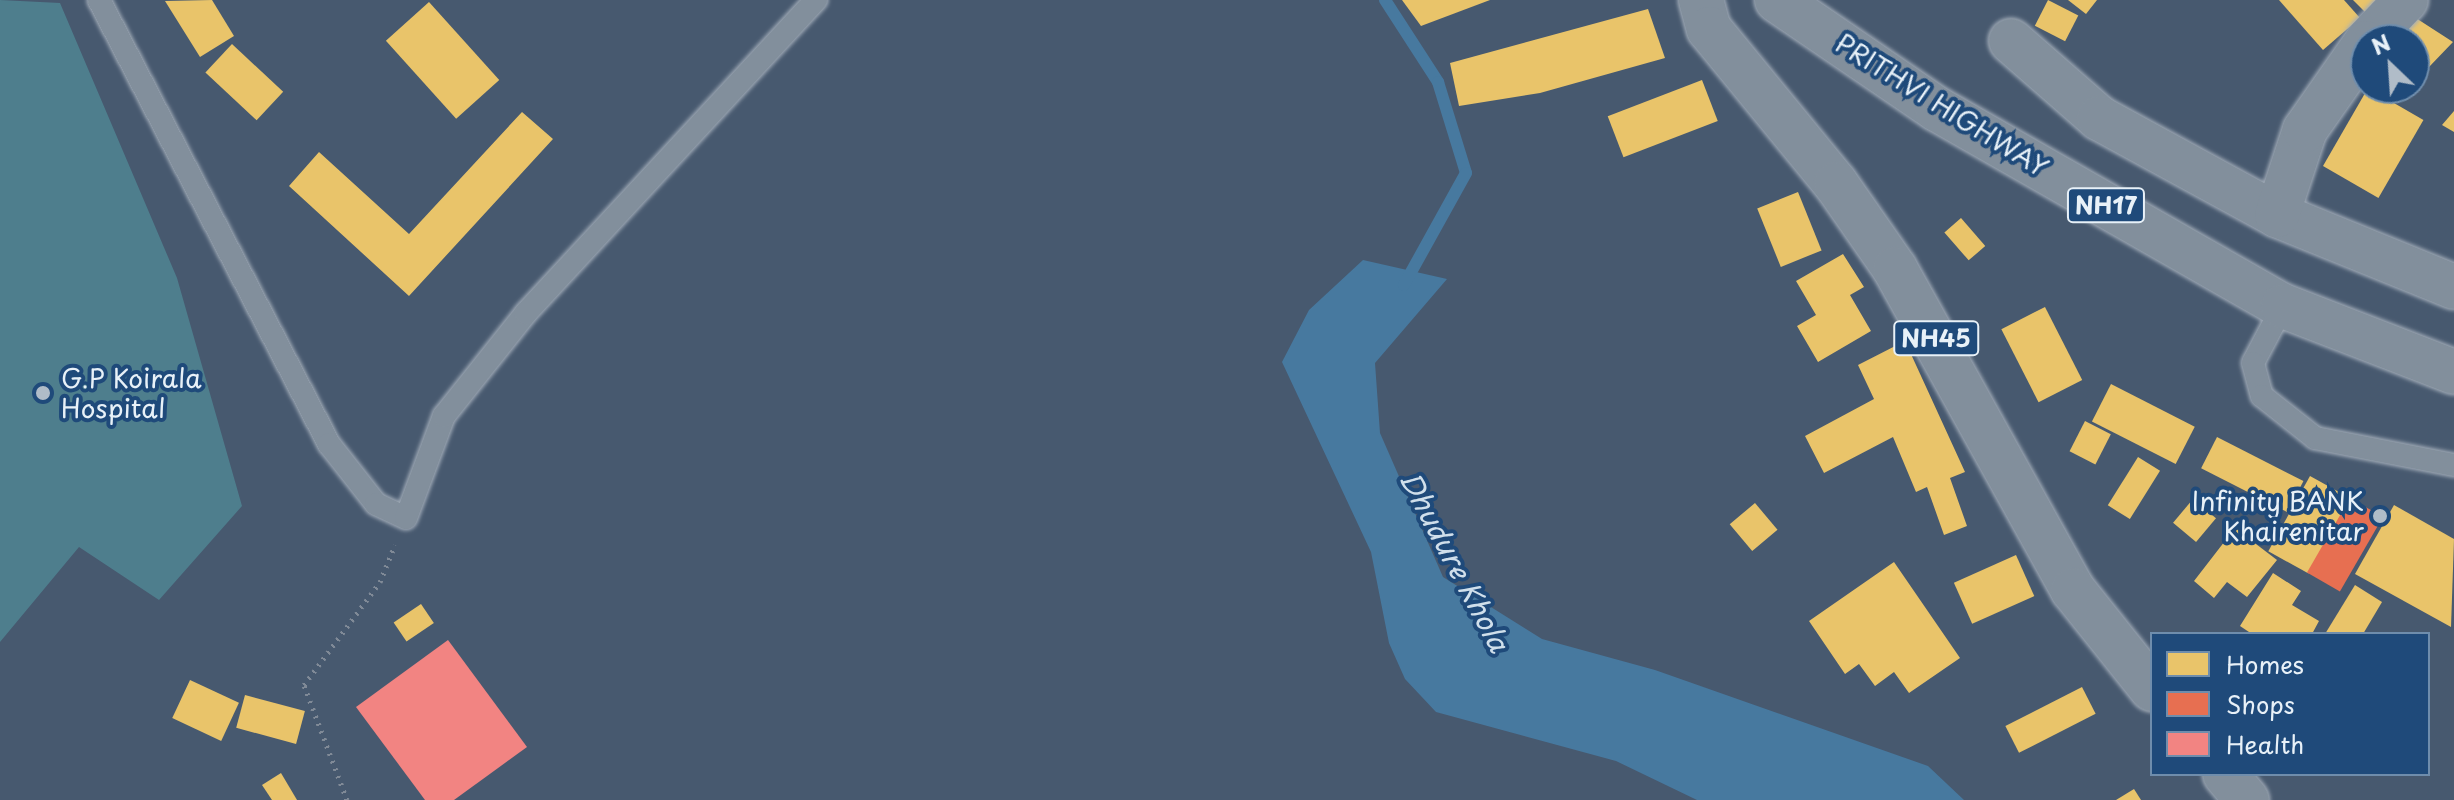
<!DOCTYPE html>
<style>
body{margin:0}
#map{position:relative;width:2454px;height:800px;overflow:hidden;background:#47596f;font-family:"Playpen Sans",sans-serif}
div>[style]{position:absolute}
.green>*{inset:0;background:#4e7e8d}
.water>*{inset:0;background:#47799f}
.homes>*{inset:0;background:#e9c46a;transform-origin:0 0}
.shops>*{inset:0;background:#e76f51;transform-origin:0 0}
.health>*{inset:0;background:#f28482}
.stream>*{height:12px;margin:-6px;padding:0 6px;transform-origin:6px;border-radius:6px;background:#47799f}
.path>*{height:5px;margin-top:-2.5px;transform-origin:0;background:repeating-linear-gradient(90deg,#808a97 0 2px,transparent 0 8px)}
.roads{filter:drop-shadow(0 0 2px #a2acb8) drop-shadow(0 0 2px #a2acb8)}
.lane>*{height:22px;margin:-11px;padding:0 11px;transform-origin:11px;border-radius:11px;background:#828f9c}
.street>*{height:44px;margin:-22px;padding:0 22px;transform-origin:22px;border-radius:22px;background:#828f9c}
.primary>*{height:44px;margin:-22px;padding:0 22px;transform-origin:22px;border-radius:22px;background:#828f9c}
.highway>*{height:44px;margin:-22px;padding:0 22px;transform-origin:22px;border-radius:22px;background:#828f9c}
.dots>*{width:22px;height:22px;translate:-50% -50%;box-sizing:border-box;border:4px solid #1f4a7a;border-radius:50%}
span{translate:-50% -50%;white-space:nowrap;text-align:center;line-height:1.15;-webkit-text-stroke:8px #1f4a7a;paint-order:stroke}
.shield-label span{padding:2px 6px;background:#1f4a7a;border:2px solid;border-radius:6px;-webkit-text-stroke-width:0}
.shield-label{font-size:24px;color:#e8f1f8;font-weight:700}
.street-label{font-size:26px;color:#e8f1f8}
.poi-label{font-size:26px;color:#e8f1f8}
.left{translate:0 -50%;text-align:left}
.right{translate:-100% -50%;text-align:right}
.water-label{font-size:28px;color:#d0dfeb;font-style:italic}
.legend{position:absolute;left:2150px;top:632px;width:280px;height:144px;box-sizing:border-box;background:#1f4a7a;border:2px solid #6f8dac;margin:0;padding:10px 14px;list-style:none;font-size:24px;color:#e8f1f8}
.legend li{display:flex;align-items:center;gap:16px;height:40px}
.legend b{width:40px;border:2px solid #6f8dac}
.north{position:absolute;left:2350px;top:24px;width:80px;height:80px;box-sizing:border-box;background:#1f4a7a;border:2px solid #6f8dac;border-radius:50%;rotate:335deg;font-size:22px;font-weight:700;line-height:32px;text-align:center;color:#e8f1f8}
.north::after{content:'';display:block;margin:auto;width:28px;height:36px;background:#b0bcc8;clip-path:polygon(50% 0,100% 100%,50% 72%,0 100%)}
</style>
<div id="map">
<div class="green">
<div style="clip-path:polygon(0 0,60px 3px,177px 278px,242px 506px,159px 600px,79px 547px,0 642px)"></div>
</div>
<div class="water">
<div style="clip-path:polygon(1363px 260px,1447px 279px,1375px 363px,1380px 433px,1443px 577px,1542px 639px,1655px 670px,1928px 766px,1964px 800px,1697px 800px,1616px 761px,1436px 712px,1405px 679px,1389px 643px,1371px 552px,1282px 362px,1309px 310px)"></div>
</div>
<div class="homes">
<div style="clip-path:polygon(212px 0,234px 36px,200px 57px,165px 1px)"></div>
<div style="clip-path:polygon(1402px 0,1490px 0,1421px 26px)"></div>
<div style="left:2048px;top:0;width:34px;height:29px;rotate:27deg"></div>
<div style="clip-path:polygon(2068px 0,2097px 0,2086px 14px)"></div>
<div style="clip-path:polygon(2279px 0,2344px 0,2360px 18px,2323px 50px)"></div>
<div style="clip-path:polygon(2353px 0,2379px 0,2366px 13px)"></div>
<div style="left:429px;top:2px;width:105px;height:58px;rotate:48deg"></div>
<div style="clip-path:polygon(1648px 9px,1665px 58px,1540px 93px,1459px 106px,1450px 63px)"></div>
<div style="clip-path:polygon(2405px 11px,2453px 42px,2429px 67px,2414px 56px,2414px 40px,2393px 40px)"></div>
<div style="left:232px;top:44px;width:70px;height:39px;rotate:43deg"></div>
<div style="left:1702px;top:80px;width:44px;height:101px;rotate:69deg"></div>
<div style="left:2368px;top:88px;width:64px;height:90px;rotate:30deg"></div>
<div style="clip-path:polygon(2454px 111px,2454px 132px,2442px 125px)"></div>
<div style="clip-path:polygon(522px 112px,553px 139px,409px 296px,289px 186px,319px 152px,409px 234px)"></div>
<div style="left:1798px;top:192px;width:63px;height:44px;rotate:68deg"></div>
<div style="left:1961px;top:218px;width:37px;height:22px;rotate:49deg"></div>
<div style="clip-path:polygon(1843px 254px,1864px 287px,1850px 295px,1871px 331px,1818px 362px,1797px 326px,1816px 315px,1796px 281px)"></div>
<div style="left:2045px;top:307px;width:82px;height:49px;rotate:63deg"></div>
<div style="clip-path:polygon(1905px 341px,1965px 472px,1950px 478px,1967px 526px,1944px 535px,1927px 487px,1916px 492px,1893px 437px,1824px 473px,1805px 436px,1874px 399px,1858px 365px)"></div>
<div style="left:2111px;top:384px;width:94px;height:42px;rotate:27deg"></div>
<div style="left:2085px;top:421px;width:29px;height:34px;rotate:27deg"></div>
<div style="left:2217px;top:437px;width:97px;height:35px;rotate:27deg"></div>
<div style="left:2138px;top:457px;width:26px;height:57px;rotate:32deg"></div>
<div style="left:2310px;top:476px;width:46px;height:86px;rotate:29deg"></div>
<div style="left:2193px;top:499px;width:30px;height:31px;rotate:40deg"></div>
<div style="left:1755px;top:503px;width:35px;height:33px;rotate:50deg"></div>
<div style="clip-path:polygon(2394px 505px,2454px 539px,2451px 627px,2355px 574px)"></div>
<div style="clip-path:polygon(2235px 528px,2277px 560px,2247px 597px,2227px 582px,2214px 598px,2194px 581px)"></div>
<div style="left:2016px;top:555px;width:45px;height:68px;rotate:66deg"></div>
<div style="clip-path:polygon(1894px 562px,1960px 658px,1909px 693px,1894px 672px,1875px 686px,1859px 664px,1845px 674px,1809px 621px)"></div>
<div style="clip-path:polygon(2273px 573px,2301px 591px,2292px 605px,2319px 621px,2312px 634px,2252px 634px,2240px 626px)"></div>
<div style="clip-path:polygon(2355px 585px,2382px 602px,2363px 634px,2325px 634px)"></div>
<div style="left:421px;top:604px;width:23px;height:33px;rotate:56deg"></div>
<div style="left:190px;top:680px;width:54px;height:42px;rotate:25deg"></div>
<div style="left:2082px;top:687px;width:30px;height:86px;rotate:63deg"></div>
<div style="left:245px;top:695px;width:62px;height:34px;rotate:15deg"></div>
<div style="clip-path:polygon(281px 773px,297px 800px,272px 800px,262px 785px)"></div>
<div style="clip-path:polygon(2134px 789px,2141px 800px,2116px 800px)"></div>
</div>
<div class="shops">
<div style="left:2350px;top:498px;width:38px;height:86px;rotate:30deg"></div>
</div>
<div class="health">
<div style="clip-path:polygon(448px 640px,527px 747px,454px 800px,425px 800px,356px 707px)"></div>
</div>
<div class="stream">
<div style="left:1385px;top:0;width:98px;rotate:57.1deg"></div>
<div style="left:1438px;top:82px;width:95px;rotate:72.9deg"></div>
<div style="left:1466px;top:173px;width:128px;rotate:119deg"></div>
</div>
<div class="path">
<div style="left:347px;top:800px;width:123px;rotate:-110.5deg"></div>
<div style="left:304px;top:685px;width:128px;rotate:-53.6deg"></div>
<div style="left:380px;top:582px;width:40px;rotate:-68deg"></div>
</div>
<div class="roads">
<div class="lane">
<div style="left:99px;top:0;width:500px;rotate:62.62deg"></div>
<div style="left:329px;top:444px;width:76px;rotate:51.9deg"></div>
<div style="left:376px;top:504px;width:33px;rotate:25deg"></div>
<div style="left:406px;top:518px;width:109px;rotate:-69.6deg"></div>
<div style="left:444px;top:416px;width:132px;rotate:-51.5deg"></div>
<div style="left:526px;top:313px;width:427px;rotate:-47.2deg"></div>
<div style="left:2283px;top:306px;width:64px;rotate:117.8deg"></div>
<div style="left:2253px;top:363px;width:34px;rotate:75deg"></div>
<div style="left:2262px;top:396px;width:68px;rotate:38.4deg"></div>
<div style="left:2315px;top:438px;width:142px;rotate:11deg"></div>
</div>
<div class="street">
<div style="left:2368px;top:40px;width:55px;rotate:-46.5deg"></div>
<div style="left:2011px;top:41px;width:117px;rotate:41.2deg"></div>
<div style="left:2099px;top:118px;width:203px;rotate:28.6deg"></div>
<div style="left:2277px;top:215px;width:191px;rotate:22.1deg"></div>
<div style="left:2277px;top:215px;width:89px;rotate:-71.8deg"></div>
<div style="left:2305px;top:130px;width:106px;rotate:-55deg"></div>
</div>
<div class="primary">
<div style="left:1701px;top:0;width:30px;rotate:75deg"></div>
<div style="left:1709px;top:29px;width:200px;rotate:50.7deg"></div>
<div style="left:1836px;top:184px;width:103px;rotate:55.2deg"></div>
<div style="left:1895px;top:269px;width:367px;rotate:61deg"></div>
<div style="left:2073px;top:590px;width:127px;rotate:51.4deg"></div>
<div style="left:2225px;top:774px;width:34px;rotate:50deg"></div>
</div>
<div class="highway">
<div style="left:1777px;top:0;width:194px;rotate:34.3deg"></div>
<div style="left:1937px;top:109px;width:398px;rotate:29.7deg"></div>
<div style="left:2283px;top:306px;width:183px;rotate:21.1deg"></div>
</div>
</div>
<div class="dots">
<div style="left:43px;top:393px;background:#b0bcc8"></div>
<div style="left:2380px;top:516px;background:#b0bcc8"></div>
</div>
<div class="shield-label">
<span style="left:2106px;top:205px">NH17</span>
<span style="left:1936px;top:338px">NH45</span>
</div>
<div class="street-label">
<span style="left:1942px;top:105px;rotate:32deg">PRITHVI HIGHWAY</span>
</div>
<div class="poi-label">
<span class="left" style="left:61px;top:393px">G.P Koirala<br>Hospital</span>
<span class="right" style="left:2364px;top:516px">Infinity BANK<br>Khairenitar</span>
</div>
<div class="water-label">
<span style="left:1455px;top:561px;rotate:62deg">Dhudure Khola</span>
</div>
<ul class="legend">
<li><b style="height:22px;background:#e9c46a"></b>Homes</li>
<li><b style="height:22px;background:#e76f51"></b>Shops</li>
<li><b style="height:22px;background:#f28482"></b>Health</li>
</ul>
<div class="north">N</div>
</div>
